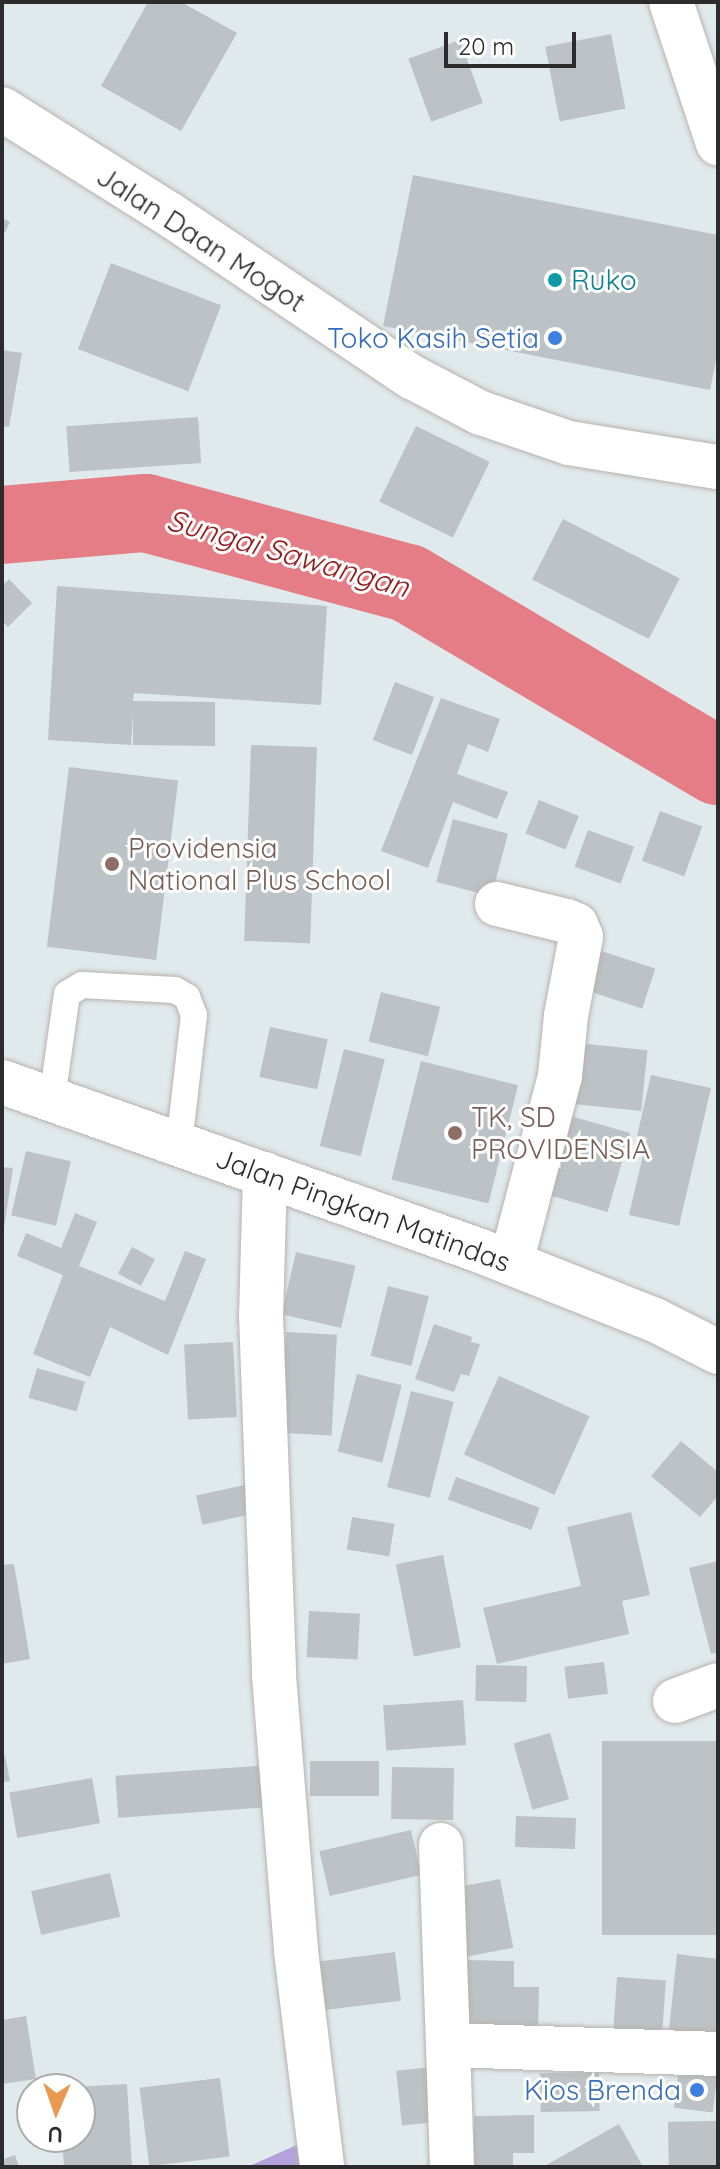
<!DOCTYPE html>
<style>
body{margin:0}
#map{position:relative;width:720px;height:2169px;overflow:hidden;background:#e0e9ec;font-family:Quicksand,sans-serif}
div>[style]{position:absolute}
.green>*{inset:0;background:#b5a2dd}
.river>*{height:78px;margin:-39px;padding:0 39px;transform-origin:39px;border-radius:39px;background:#e47d85}
.building>*{inset:0;background:#bcc2c5;transform-origin:0 0}
.roads{filter:drop-shadow(0 0 2px #b7b2ac) drop-shadow(0 0 2px #b7b2ac)}
.lane>*{height:26px;margin:-13px;padding:0 13px;transform-origin:13px;border-radius:13px;background:#fff}
.street>*{height:44px;margin:-22px;padding:0 22px;transform-origin:22px;border-radius:22px;background:#fff}
.secondary>*{height:44px;margin:-22px;padding:0 22px;transform-origin:22px;border-radius:22px;background:#fff}
.dots>*{width:22px;height:22px;translate:-50% -50%;box-sizing:border-box;border:4px solid #fff;border-radius:50%}
span{translate:-50% -50%;white-space:nowrap;text-align:center;line-height:1.15;-webkit-text-stroke:6px #fff;paint-order:stroke}
.street-label{font-size:28px;color:#2c2c2c}
.culture-label{font-size:28px;color:#0d838f}
.left{translate:0 -50%;text-align:left}
.shop-label{font-size:28px;color:#366cbe}
.right{translate:-100% -50%;text-align:right}
.education-label{font-size:28px;color:#785e54}
.water-label{font-size:30px;color:#921b1b;font-style:italic}
.frame{position:absolute;inset:0;border:4px solid #2c2c2c;pointer-events:none}
.north{position:absolute;left:16px;top:2073px;width:80px;height:80px;box-sizing:border-box;background:#fff;border:2px solid #ababab;border-radius:50%;rotate:182deg;font-size:22px;font-weight:700;line-height:32px;text-align:center;color:#2c2c2c}
.north::after{content:'';display:block;margin:auto;width:28px;height:36px;background:#e99950;clip-path:polygon(50% 0,100% 100%,50% 72%,0 100%)}
.scale{position:absolute;left:444px;top:32px;width:132px;height:36px;box-sizing:border-box;border:4px solid #2c2c2c;border-top:0;padding-left:10px;font-size:24px;line-height:28px;white-space:nowrap;color:#2c2c2c;-webkit-text-stroke:6px #fff;paint-order:stroke}
</style>
<div id="map">
<div class="green">
<div style="clip-path:polygon(299px 2144px,302px 2167px,247px 2167px)"></div>
</div>
<div class="river">
<div style="left:2px;top:525px;width:144px;rotate:-4.8deg"></div>
<div style="left:146px;top:513px;width:271px;rotate:15deg"></div>
<div style="left:408px;top:583px;width:360px;rotate:30.6deg"></div>
</div>
<div class="building">
<div style="clip-path:polygon(148px 2px,181px 2px,237px 33px,181px 131px,101px 86px)"></div>
<div style="left:611px;top:34px;width:76px;height:67px;rotate:79deg"></div>
<div style="left:460px;top:40px;width:67px;height:55px;rotate:70deg"></div>
<div style="clip-path:polygon(413px 175px,718px 235px,718px 351px,710px 390px,383px 326px)"></div>
<div style="clip-path:polygon(2px 218px,10px 222px,2px 238px)"></div>
<div style="left:111px;top:263px;width:118px;height:92px;rotate:21deg"></div>
<div style="clip-path:polygon(2px 350px,22px 353px,9px 427px,2px 426px)"></div>
<div style="left:198px;top:417px;width:46px;height:132px;rotate:86deg"></div>
<div style="left:416px;top:426px;width:82px;height:84px;rotate:26deg"></div>
<div style="left:563px;top:519px;width:131px;height:68px;rotate:27deg"></div>
<div style="clip-path:polygon(9px 579px,32px 603px,8px 627px,2px 621px,2px 586px)"></div>
<div style="clip-path:polygon(57px 586px,327px 606px,321px 705px,134px 693px,133px 701px,215px 702px,215px 746px,133px 745px,133px 714px,131px 745px,48px 740px)"></div>
<div style="left:395px;top:682px;width:42px;height:62px;rotate:21deg"></div>
<div style="clip-path:polygon(441px 698px,500px 719px,488px 752px,468px 744px,457px 774px,508px 792px,497px 819px,453px 802px,428px 868px,381px 851px)"></div>
<div style="left:251px;top:745px;width:66px;height:196px;rotate:2deg"></div>
<div style="left:69px;top:767px;width:110px;height:181px;rotate:7deg"></div>
<div style="left:539px;top:800px;width:43px;height:36px;rotate:22deg"></div>
<div style="left:660px;top:811px;width:45px;height:53px;rotate:20deg"></div>
<div style="left:453px;top:819px;width:57px;height:65px;rotate:15deg"></div>
<div style="left:588px;top:830px;width:49px;height:39px;rotate:20deg"></div>
<div style="left:601px;top:951px;width:57px;height:42px;rotate:18deg"></div>
<div style="left:381px;top:992px;width:61px;height:51px;rotate:14deg"></div>
<div style="left:270px;top:1027px;width:59px;height:51px;rotate:12deg"></div>
<div style="left:568px;top:1042px;width:80px;height:61px;rotate:6deg"></div>
<div style="left:344px;top:1049px;width:42px;height:100px;rotate:14deg"></div>
<div style="left:421px;top:1061px;width:100px;height:122px;rotate:14deg"></div>
<div style="clip-path:polygon(651px 1075px,711px 1088px,679px 1226px,629px 1215px,647px 1138px,637px 1136px)"></div>
<div style="left:560px;top:1113px;width:73px;height:82px;rotate:16deg"></div>
<div style="left:26px;top:1151px;width:46px;height:66px;rotate:13deg"></div>
<div style="clip-path:polygon(2px 1167px,13px 1168px,4px 1228px,2px 1228px)"></div>
<div style="clip-path:polygon(75px 1213px,97px 1222px,79px 1266px,165px 1301px,185px 1251px,206px 1259px,168px 1355px,110px 1327px,90px 1377px,33px 1354px,63px 1275px,17px 1256px,26px 1233px,61px 1248px)"></div>
<div style="left:132px;top:1247px;width:26px;height:30px;rotate:28deg"></div>
<div style="left:296px;top:1252px;width:61px;height:64px;rotate:13deg"></div>
<div style="left:388px;top:1286px;width:42px;height:72px;rotate:14deg"></div>
<div style="clip-path:polygon(434px 1324px,472px 1337px,471px 1342px,480px 1344px,469px 1376px,461px 1374px,454px 1392px,415px 1379px)"></div>
<div style="left:286px;top:1332px;width:51px;height:101px;rotate:3deg"></div>
<div style="left:233px;top:1342px;width:75px;height:49px;rotate:87deg"></div>
<div style="left:37px;top:1368px;width:50px;height:31px;rotate:16deg"></div>
<div style="left:357px;top:1374px;width:46px;height:80px;rotate:14deg"></div>
<div style="left:499px;top:1376px;width:99px;height:86px;rotate:24deg"></div>
<div style="left:411px;top:1391px;width:44px;height:99px;rotate:14deg"></div>
<div style="clip-path:polygon(681px 1441px,718px 1472px,718px 1496px,700px 1517px,651px 1476px)"></div>
<div style="left:456px;top:1477px;width:89px;height:24px;rotate:20deg"></div>
<div style="left:245px;top:1485px;width:30px;height:50px;rotate:78deg"></div>
<div style="clip-path:polygon(631px 1512px,650px 1595px,622px 1601px,629px 1634px,497px 1664px,483px 1608px,581px 1586px,567px 1527px)"></div>
<div style="left:352px;top:1517px;width:43px;height:33px;rotate:9deg"></div>
<div style="left:443px;top:1555px;width:94px;height:48px;rotate:79deg"></div>
<div style="clip-path:polygon(718px 1561px,718px 1652px,711px 1654px,689px 1568px)"></div>
<div style="clip-path:polygon(14px 1564px,30px 1659px,2px 1664px,2px 1565px)"></div>
<div style="left:309px;top:1611px;width:51px;height:46px;rotate:3deg"></div>
<div style="left:604px;top:1662px;width:32px;height:40px;rotate:83deg"></div>
<div style="left:476px;top:1665px;width:51px;height:36px;rotate:1deg"></div>
<div style="left:463px;top:1700px;width:45px;height:80px;rotate:86deg"></div>
<div style="left:550px;top:1733px;width:69px;height:38px;rotate:74deg"></div>
<div style="left:718px;top:1741px;width:194px;height:116px;rotate:90deg"></div>
<div style="clip-path:polygon(5px 1756px,10px 1781px,2px 1782px,2px 1757px)"></div>
<div style="left:379px;top:1761px;width:35px;height:69px;rotate:90deg"></div>
<div style="left:270px;top:1765px;width:42px;height:155px;rotate:86deg"></div>
<div style="left:392px;top:1767px;width:62px;height:52px;rotate:1deg"></div>
<div style="left:92px;top:1778px;width:46px;height:84px;rotate:80deg"></div>
<div style="left:516px;top:1816px;width:60px;height:31px;rotate:2deg"></div>
<div style="left:411px;top:1830px;width:46px;height:94px;rotate:77deg"></div>
<div style="left:110px;top:1873px;width:45px;height:81px;rotate:77deg"></div>
<div style="left:500px;top:1879px;width:70px;height:49px;rotate:79deg"></div>
<div style="left:395px;top:1952px;width:49px;height:77px;rotate:83deg"></div>
<div style="clip-path:polygon(677px 1954px,718px 1959px,718px 2036px,669px 2030px)"></div>
<div style="clip-path:polygon(464px 1960px,514px 1961px,514px 1987px,539px 1987px,538px 2034px,461px 2034px)"></div>
<div style="left:617px;top:1977px;width:49px;height:55px;rotate:4deg"></div>
<div style="clip-path:polygon(26px 2016px,36px 2079px,2px 2084px,2px 2020px)"></div>
<div style="left:432px;top:2067px;width:55px;height:36px;rotate:84deg"></div>
<div style="left:679px;top:2067px;width:39px;height:41px;rotate:7deg"></div>
<div style="left:599px;top:2072px;width:39px;height:59px;rotate:89deg"></div>
<div style="left:220px;top:2078px;width:79px;height:81px;rotate:83deg"></div>
<div style="clip-path:polygon(127px 2084px,132px 2167px,64px 2167px,62px 2137px,80px 2137px,80px 2089px,74px 2087px)"></div>
<div style="clip-path:polygon(534px 2115px,534px 2153px,513px 2153px,513px 2167px,473px 2167px,474px 2116px)"></div>
<div style="left:717px;top:2121px;width:46px;height:49px;rotate:89deg"></div>
<div style="clip-path:polygon(619px 2124px,643px 2167px,543px 2167px)"></div>
<div style="clip-path:polygon(15px 2155px,19px 2167px,2px 2167px,2px 2160px)"></div>
</div>
<div class="roads">
<div class="lane">
<div style="left:52px;top:1099px;width:106px;rotate:-81.9deg"></div>
<div style="left:67px;top:994px;width:17px;rotate:-31deg"></div>
<div style="left:82px;top:985px;width:93px;rotate:3.1deg"></div>
<div style="left:175px;top:990px;width:14px;rotate:30deg"></div>
<div style="left:187px;top:997px;width:19px;rotate:69deg"></div>
<div style="left:194px;top:1015px;width:130px;rotate:96.6deg"></div>
</div>
<div class="street">
<div style="left:671px;top:2px;width:149px;rotate:71.6deg"></div>
<div style="left:497px;top:904px;width:72px;rotate:13.7deg"></div>
<div style="left:567px;top:921px;width:10px;rotate:24deg"></div>
<div style="left:576px;top:925px;width:13px;rotate:67deg"></div>
<div style="left:581px;top:937px;width:80px;rotate:100.8deg"></div>
<div style="left:566px;top:1016px;width:60px;rotate:95.7deg"></div>
<div style="left:560px;top:1076px;width:193px;rotate:104.7deg"></div>
<div style="left:265px;top:1174px;width:141px;rotate:91.6deg"></div>
<div style="left:261px;top:1315px;width:361px;rotate:87.9deg"></div>
<div style="left:274px;top:1676px;width:276px;rotate:85.4deg"></div>
<div style="left:296px;top:1951px;width:218px;rotate:83.1deg"></div>
<div style="left:675px;top:1701px;width:46px;rotate:-20.4deg"></div>
<div style="left:441px;top:1845px;width:200px;rotate:88deg"></div>
<div style="left:452px;top:2167px;width:122px;rotate:-91.9deg"></div>
<div style="left:448px;top:2045px;width:270px;rotate:1.9deg"></div>
</div>
<div class="secondary">
<div style="left:2px;top:109px;width:197px;rotate:32.2deg"></div>
<div style="left:169px;top:214px;width:293px;rotate:33.9deg"></div>
<div style="left:412px;top:377px;width:78px;rotate:27.6deg"></div>
<div style="left:481px;top:413px;width:93px;rotate:18.8deg"></div>
<div style="left:569px;top:443px;width:151px;rotate:9.2deg"></div>
<div style="left:2px;top:1082px;width:505px;rotate:19.44deg"></div>
<div style="left:478px;top:1250px;width:190px;rotate:21.6deg"></div>
<div style="left:655px;top:1320px;width:71px;rotate:26.9deg"></div>
</div>
</div>
<div class="dots">
<div style="left:555px;top:280px;background:#0f9aa8"></div>
<div style="left:555px;top:338px;background:#3f7fe0"></div>
<div style="left:112px;top:864px;background:#8d6e63"></div>
<div style="left:455px;top:1133px;background:#8d6e63"></div>
<div style="left:697px;top:2090px;background:#3f7fe0"></div>
</div>
<div class="street-label">
<span style="left:201px;top:239px;rotate:33deg">Jalan Daan Mogot</span>
<span style="left:363px;top:1210px;rotate:20deg">Jalan Pingkan Matindas</span>
</div>
<div class="culture-label">
<span class="left" style="left:571px;top:280px">Ruko</span>
</div>
<div class="shop-label">
<span class="right" style="left:539px;top:338px">Toko Kasih Setia</span>
<span class="right" style="left:681px;top:2090px">Kios Brenda</span>
</div>
<div class="education-label">
<span class="left" style="left:128px;top:864px">Providensia<br>National Plus School</span>
<span class="left" style="left:471px;top:1133px">TK, SD<br>PROVIDENSIA</span>
</div>
<div class="water-label">
<span style="left:288px;top:553px;rotate:16deg">Sungai Sawangan</span>
</div>
<div class="frame"></div>
<div class="north">U</div>
<div class="scale">20 m</div>
</div>
